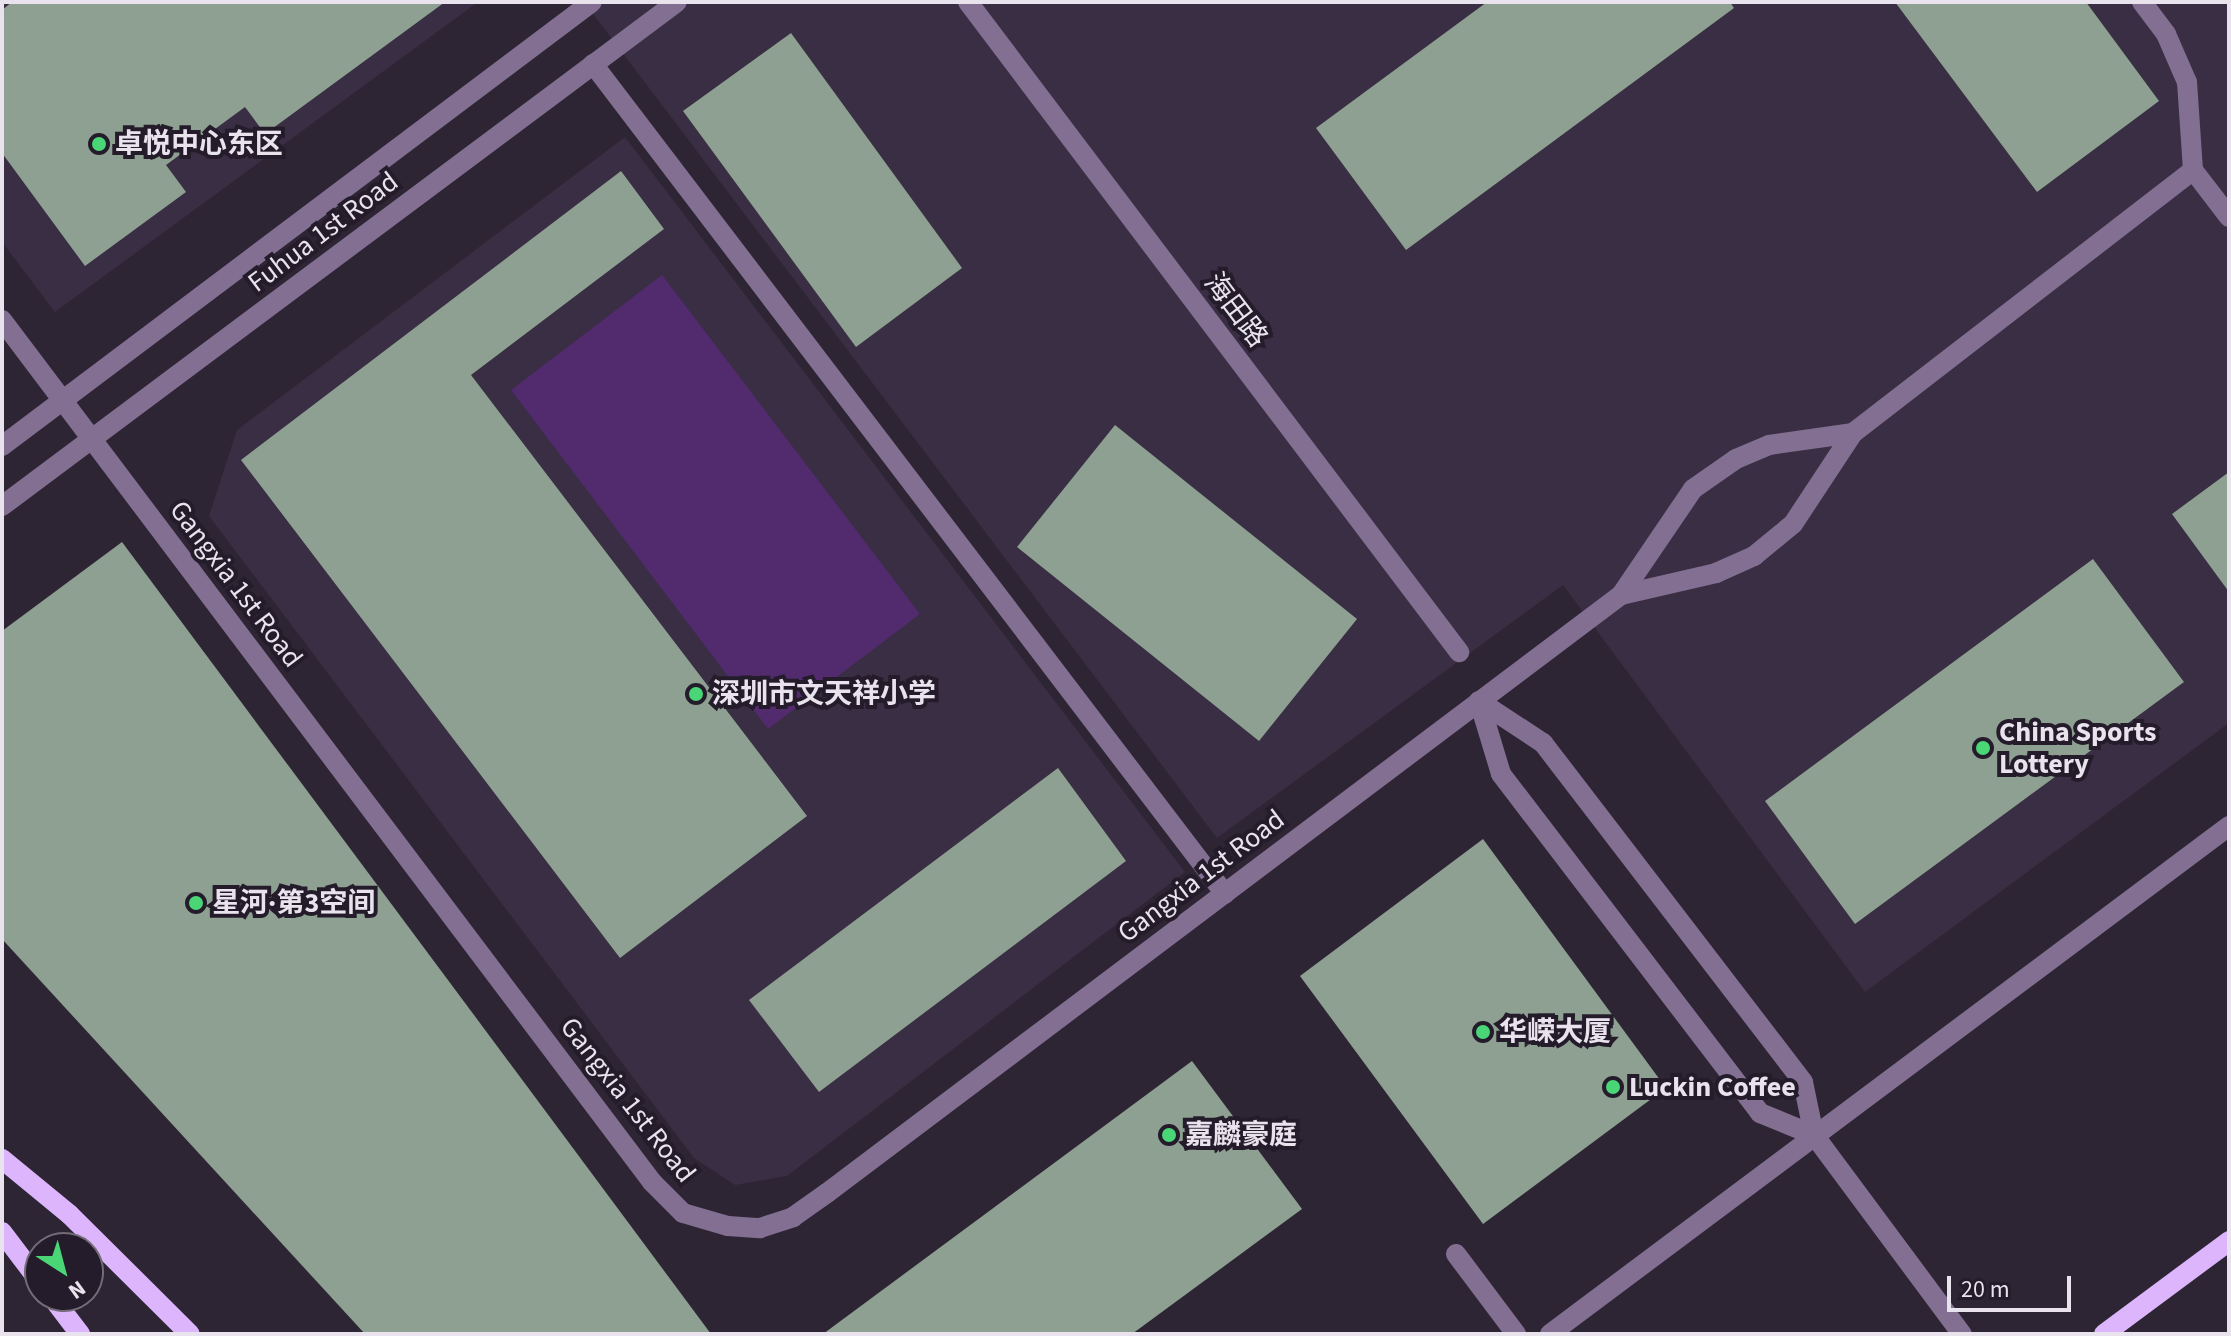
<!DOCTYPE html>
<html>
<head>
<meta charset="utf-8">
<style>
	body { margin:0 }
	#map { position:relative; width:2231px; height:1336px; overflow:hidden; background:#2d2534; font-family:"Source Sans 3","Noto Sans SC",sans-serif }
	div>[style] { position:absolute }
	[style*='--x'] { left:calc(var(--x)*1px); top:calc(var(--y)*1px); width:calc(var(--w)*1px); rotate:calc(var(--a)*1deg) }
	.built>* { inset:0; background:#392e43 }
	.green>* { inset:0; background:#522a6e }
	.building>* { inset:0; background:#8ea091 }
	.minor>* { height:20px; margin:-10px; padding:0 10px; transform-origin:10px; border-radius:10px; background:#826f92 }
	.major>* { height:20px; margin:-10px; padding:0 10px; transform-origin:10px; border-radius:10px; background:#dcb5fc }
	.dots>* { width:22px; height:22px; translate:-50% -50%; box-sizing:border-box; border:4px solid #241c2a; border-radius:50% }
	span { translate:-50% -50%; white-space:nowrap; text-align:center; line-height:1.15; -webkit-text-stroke:8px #241c2a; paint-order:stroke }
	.poi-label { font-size:28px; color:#e9e3ee; font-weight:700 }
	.left { translate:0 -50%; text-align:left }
	.street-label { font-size:28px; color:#e9e3ee }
	.frame { position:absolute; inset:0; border:4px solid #e9e3ee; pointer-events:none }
	.north { position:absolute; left:24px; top:1232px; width:80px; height:80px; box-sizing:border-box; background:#241c2a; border:2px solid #736c78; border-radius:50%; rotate:144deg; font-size:22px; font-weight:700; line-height:32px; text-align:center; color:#e9e3ee }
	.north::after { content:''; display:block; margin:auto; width:28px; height:36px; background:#4ad677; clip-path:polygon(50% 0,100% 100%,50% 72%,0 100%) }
	.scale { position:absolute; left:1947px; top:1276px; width:124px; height:36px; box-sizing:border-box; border:4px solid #e9e3ee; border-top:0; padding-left:10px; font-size:24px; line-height:28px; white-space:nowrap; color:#e9e3ee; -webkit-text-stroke:6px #241c2a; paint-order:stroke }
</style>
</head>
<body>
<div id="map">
	<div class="built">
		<div style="clip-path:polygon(2px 2px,478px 2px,55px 312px,2px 242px)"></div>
		<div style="clip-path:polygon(584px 2px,2229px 2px,2229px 723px,1865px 992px,1563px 585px,1217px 838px)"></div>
		<div style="clip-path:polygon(625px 137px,1185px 872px,787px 1176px,735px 1185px,694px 1158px,209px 516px,237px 430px)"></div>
	</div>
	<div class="green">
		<div style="clip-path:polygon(662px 275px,920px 614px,768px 729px,511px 390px)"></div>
	</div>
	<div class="building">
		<div style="clip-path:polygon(12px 2px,445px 2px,265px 134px,245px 107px,166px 165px,186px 192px,85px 266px,2px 153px,2px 10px)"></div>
		<div style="clip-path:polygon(1487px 2px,1730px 2px,1734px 8px,1406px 250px,1316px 128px)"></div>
		<div style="clip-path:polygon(1895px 2px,2086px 2px,2159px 101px,2037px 192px)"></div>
		<div style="clip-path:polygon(791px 33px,962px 268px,856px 347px,683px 111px)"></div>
		<div style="clip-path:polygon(621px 171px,664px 229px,471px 375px,807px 816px,620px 958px,241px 460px)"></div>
		<div style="clip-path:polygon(1115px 425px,1357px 619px,1259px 741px,1017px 547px)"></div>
		<div style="clip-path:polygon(2229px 472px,2229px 592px,2172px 514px)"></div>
		<div style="clip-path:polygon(122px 542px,535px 1097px,711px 1334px,365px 1334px,2px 939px,2px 631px)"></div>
		<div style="clip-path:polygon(2093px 559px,2184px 682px,1855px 924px,1765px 801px)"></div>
		<div style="clip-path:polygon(1058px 768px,1126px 861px,819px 1092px,749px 1000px)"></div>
		<div style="clip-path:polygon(1483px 839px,1666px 1088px,1483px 1224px,1300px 976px)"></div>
		<div style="clip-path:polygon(1192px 1061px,1302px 1209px,1132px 1334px,823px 1334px)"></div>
	</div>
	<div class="minor">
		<div style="--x:968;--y:2;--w:815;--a:52.93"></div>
		<div style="--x:2142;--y:2;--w:40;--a:53"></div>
		<div style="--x:2166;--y:34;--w:52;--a:66.4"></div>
		<div style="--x:2187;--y:82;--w:88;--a:86.1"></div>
		<div style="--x:2193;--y:170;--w:59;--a:52.5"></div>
		<div style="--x:593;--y:64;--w:1043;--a:52.71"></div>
		<div style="--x:2;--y:320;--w:1080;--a:52.98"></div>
		<div style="--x:652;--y:1182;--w:44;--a:45"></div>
		<div style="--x:683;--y:1213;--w:47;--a:16.1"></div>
		<div style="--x:728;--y:1226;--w:32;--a:4"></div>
		<div style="--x:760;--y:1228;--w:35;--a:-18"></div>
		<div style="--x:793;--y:1217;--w:42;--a:-35.2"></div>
		<div style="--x:827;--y:1193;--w:994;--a:-36.99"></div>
		<div style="--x:1621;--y:595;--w:128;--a:-55.8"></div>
		<div style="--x:1693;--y:489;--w:52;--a:-34.9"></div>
		<div style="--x:1736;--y:459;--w:36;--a:-23"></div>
		<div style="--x:1769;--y:445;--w:85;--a:-8.1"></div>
		<div style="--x:2;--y:446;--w:738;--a:-36.96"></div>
		<div style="--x:2;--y:506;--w:842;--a:-36.75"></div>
		<div style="--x:1621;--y:595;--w:98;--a:-13"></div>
		<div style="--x:1716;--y:573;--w:42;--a:-24.1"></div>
		<div style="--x:1754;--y:556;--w:50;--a:-39.4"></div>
		<div style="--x:1793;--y:524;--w:109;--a:-56.6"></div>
		<div style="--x:1853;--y:433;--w:430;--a:-37.7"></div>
		<div style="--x:1479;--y:701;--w:77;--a:33.3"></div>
		<div style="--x:1543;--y:743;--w:427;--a:52.5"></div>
		<div style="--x:1803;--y:1082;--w:54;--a:78.3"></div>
		<div style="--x:1814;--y:1135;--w:248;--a:53.4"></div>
		<div style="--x:1479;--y:701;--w:76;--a:73.2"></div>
		<div style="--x:1501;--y:774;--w:427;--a:52.6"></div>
		<div style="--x:1760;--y:1113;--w:58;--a:22.2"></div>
		<div style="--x:1456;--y:1254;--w:100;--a:53.1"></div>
		<div style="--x:1550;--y:1334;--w:848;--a:-36.8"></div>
	</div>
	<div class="major">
		<div style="--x:2;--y:1159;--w:87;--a:39.4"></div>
		<div style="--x:69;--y:1214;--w:170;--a:44.8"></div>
		<div style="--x:2;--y:1232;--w:63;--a:52.8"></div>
		<div style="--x:51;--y:1296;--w:48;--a:52.7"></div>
		<div style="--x:2104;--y:1334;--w:156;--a:-36.6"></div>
	</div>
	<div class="dots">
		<div style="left:99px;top:144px;background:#4ad677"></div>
		<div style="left:696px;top:694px;background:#4ad677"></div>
		<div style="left:1983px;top:748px;background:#4ad677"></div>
		<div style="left:196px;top:903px;background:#4ad677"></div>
		<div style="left:1483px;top:1032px;background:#4ad677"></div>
		<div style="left:1613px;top:1087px;background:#4ad677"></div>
		<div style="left:1169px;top:1135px;background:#4ad677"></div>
	</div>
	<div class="poi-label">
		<span class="left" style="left:115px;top:144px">卓悦中心东区</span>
		<span class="left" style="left:712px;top:694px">深圳市文天祥小学</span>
		<span class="left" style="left:1999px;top:748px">China Sports<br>Lottery</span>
		<span class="left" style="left:212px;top:903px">星河·第3空间</span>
		<span class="left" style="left:1499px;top:1032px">华嵘大厦</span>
		<span class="left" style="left:1629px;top:1087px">Luckin Coffee</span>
		<span class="left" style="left:1185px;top:1135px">嘉麟豪庭</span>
	</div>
	<div class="street-label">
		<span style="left:323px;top:232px;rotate:-37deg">Fuhua 1st Road</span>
		<span style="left:1236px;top:310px;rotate:53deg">海田路</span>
		<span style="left:236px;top:584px;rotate:53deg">Gangxia 1st Road</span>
		<span style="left:1201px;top:876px;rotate:-37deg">Gangxia 1st Road</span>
		<span style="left:628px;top:1100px;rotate:52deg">Gangxia 1st Road</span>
	</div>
	<div class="frame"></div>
	<div class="north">N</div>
	<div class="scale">20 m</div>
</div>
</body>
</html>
